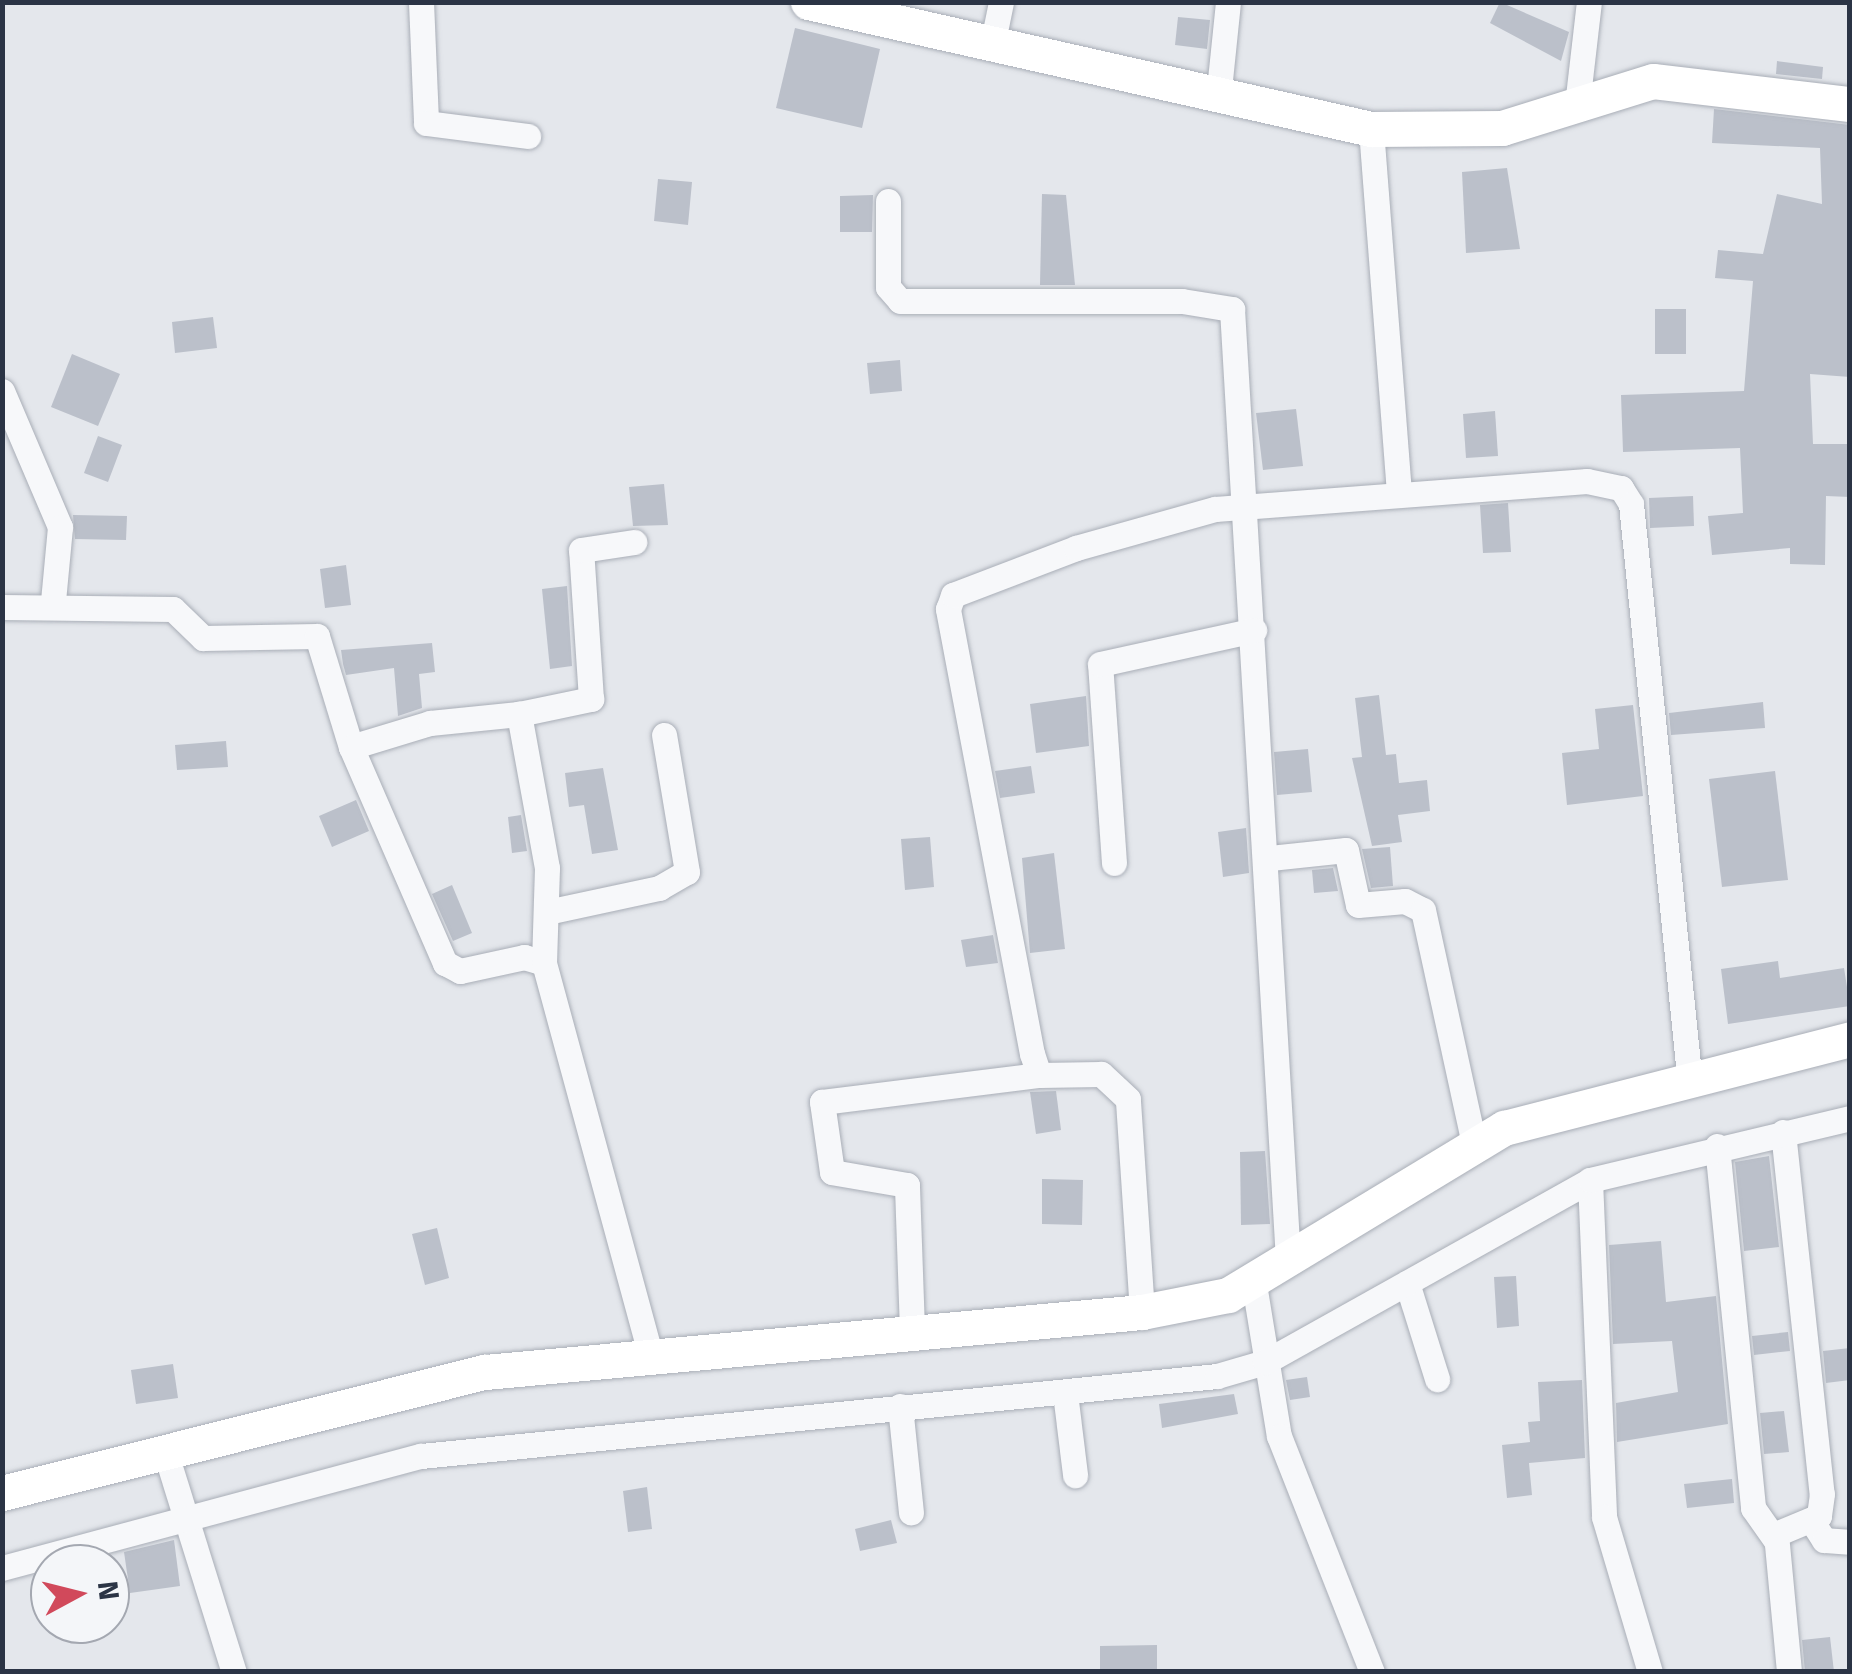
<!DOCTYPE html>
<html>
<head>
<meta charset="utf-8">
<style>
	body { margin:0 }
	#map { position:relative; width:1852px; height:1674px; overflow:hidden; background:#e4e7ec; font-family:"Fira Sans",sans-serif }
	div>[style] { position:absolute }
	[style*='--x'] { left:calc(var(--x)*1px); top:calc(var(--y)*1px); width:calc(var(--w)*1px); rotate:calc(var(--a)*1deg) }
	.building>* { inset:0; background:#bbc0ca }
	.roads { filter:drop-shadow(0 0 2px #a9aeb7) drop-shadow(0 0 2px #a9aeb7) }
	.street>* { height:25px; margin:-12.5px; padding:0 12.5px; transform-origin:12.5px; border-radius:12.5px; background:#f7f8fa }
	.secondary>* { height:35px; margin:-17.5px; padding:0 17.5px; transform-origin:17.5px; border-radius:17.5px; background:#fff }
	span { translate:-50% -50%; white-space:nowrap; text-align:center; line-height:1.15; -webkit-text-stroke:8px #f4f6f9; paint-order:stroke }
	.frame { position:absolute; inset:0; border:5px solid #2b3445; pointer-events:none }
	.north { position:absolute; left:30px; top:1544px; width:100px; height:100px; box-sizing:border-box; background:#f4f6f9; border:2px solid #a4a8b1; border-radius:50%; rotate:83deg; font-size:28px; font-weight:700; line-height:40px; text-align:center; color:#2b3445 }
	.north::after { content:''; display:block; margin:auto; width:35px; height:45px; background:#d1495b; clip-path:polygon(50% 0,100% 100%,50% 72%,0 100%) }
</style>
</head>
<body>
<div id="map">
	<div class="building">
		<div style="clip-path:polygon(1500px 2px,1569px 32px,1561px 61px,1490px 23px)"></div>
		<div style="clip-path:polygon(1178px 17px,1210px 20px,1207px 49px,1175px 45px)"></div>
		<div style="clip-path:polygon(795px 28px,880px 49px,862px 128px,776px 108px)"></div>
		<div style="clip-path:polygon(1777px 61px,1823px 67px,1822px 79px,1776px 74px)"></div>
		<div style="clip-path:polygon(1714px 109px,1850px 125px,1850px 377px,1810px 374px,1813px 444px,1850px 444px,1850px 497px,1826px 496px,1825px 565px,1790px 564px,1790px 548px,1712px 555px,1708px 516px,1743px 513px,1740px 448px,1623px 452px,1621px 395px,1744px 391px,1753px 281px,1715px 278px,1718px 250px,1763px 254px,1777px 194px,1822px 204px,1820px 148px,1712px 143px)"></div>
		<div style="clip-path:polygon(1507px 168px,1520px 249px,1466px 253px,1462px 172px)"></div>
		<div style="clip-path:polygon(658px 179px,692px 182px,688px 225px,654px 221px)"></div>
		<div style="clip-path:polygon(1042px 194px,1066px 195px,1075px 285px,1040px 285px)"></div>
		<div style="clip-path:polygon(873px 195px,872px 232px,840px 232px,840px 196px)"></div>
		<div style="clip-path:polygon(1655px 309px,1686px 309px,1686px 354px,1655px 354px)"></div>
		<div style="clip-path:polygon(213px 317px,217px 348px,175px 353px,172px 322px)"></div>
		<div style="clip-path:polygon(72px 354px,120px 374px,98px 426px,51px 407px)"></div>
		<div style="clip-path:polygon(900px 360px,902px 391px,870px 394px,867px 363px)"></div>
		<div style="clip-path:polygon(1296px 409px,1303px 466px,1263px 470px,1256px 413px)"></div>
		<div style="clip-path:polygon(1495px 411px,1498px 456px,1466px 458px,1463px 414px)"></div>
		<div style="clip-path:polygon(98px 436px,122px 445px,108px 482px,84px 473px)"></div>
		<div style="clip-path:polygon(664px 484px,668px 525px,633px 526px,629px 487px)"></div>
		<div style="clip-path:polygon(1693px 496px,1694px 526px,1650px 528px,1649px 498px)"></div>
		<div style="clip-path:polygon(1508px 503px,1511px 552px,1483px 553px,1480px 505px)"></div>
		<div style="clip-path:polygon(73px 515px,127px 516px,126px 540px,75px 539px)"></div>
		<div style="clip-path:polygon(346px 565px,351px 605px,325px 608px,320px 569px)"></div>
		<div style="clip-path:polygon(567px 586px,572px 666px,550px 669px,542px 589px)"></div>
		<div style="clip-path:polygon(432px 643px,435px 672px,419px 674px,422px 708px,398px 716px,394px 668px,346px 675px,343px 664px,341px 650px)"></div>
		<div style="clip-path:polygon(1379px 695px,1386px 755px,1396px 754px,1399px 783px,1427px 780px,1430px 811px,1398px 815px,1402px 842px,1372px 846px,1352px 758px,1362px 757px,1355px 698px)"></div>
		<div style="clip-path:polygon(1086px 696px,1089px 746px,1036px 753px,1030px 704px)"></div>
		<div style="clip-path:polygon(1763px 702px,1765px 728px,1671px 735px,1669px 713px)"></div>
		<div style="clip-path:polygon(1633px 705px,1643px 796px,1567px 805px,1562px 753px,1599px 749px,1595px 709px)"></div>
		<div style="clip-path:polygon(226px 741px,228px 767px,177px 770px,175px 745px)"></div>
		<div style="clip-path:polygon(1308px 749px,1312px 792px,1277px 795px,1274px 752px)"></div>
		<div style="clip-path:polygon(1031px 766px,1035px 793px,1000px 798px,995px 771px)"></div>
		<div style="clip-path:polygon(603px 768px,618px 850px,592px 854px,584px 805px,569px 807px,565px 773px)"></div>
		<div style="clip-path:polygon(1775px 771px,1788px 880px,1722px 887px,1709px 779px)"></div>
		<div style="clip-path:polygon(356px 800px,369px 831px,332px 847px,319px 816px)"></div>
		<div style="clip-path:polygon(521px 815px,527px 851px,512px 853px,508px 817px)"></div>
		<div style="clip-path:polygon(1246px 828px,1249px 873px,1223px 877px,1218px 832px)"></div>
		<div style="clip-path:polygon(930px 837px,934px 887px,905px 890px,901px 839px)"></div>
		<div style="clip-path:polygon(1390px 847px,1393px 886px,1371px 888px,1362px 849px)"></div>
		<div style="clip-path:polygon(1054px 853px,1065px 949px,1030px 953px,1022px 858px)"></div>
		<div style="clip-path:polygon(1333px 868px,1338px 891px,1314px 893px,1312px 870px)"></div>
		<div style="clip-path:polygon(452px 885px,472px 933px,453px 941px,432px 894px)"></div>
		<div style="clip-path:polygon(993px 935px,998px 963px,966px 967px,961px 940px)"></div>
		<div style="clip-path:polygon(1778px 961px,1780px 978px,1844px 968px,1850px 1006px,1728px 1024px,1721px 969px)"></div>
		<div style="clip-path:polygon(1056px 1091px,1061px 1130px,1036px 1134px,1030px 1092px)"></div>
		<div style="clip-path:polygon(1265px 1151px,1270px 1224px,1241px 1225px,1240px 1152px)"></div>
		<div style="clip-path:polygon(1769px 1156px,1779px 1247px,1744px 1251px,1735px 1162px)"></div>
		<div style="clip-path:polygon(1042px 1179px,1083px 1180px,1082px 1225px,1042px 1224px)"></div>
		<div style="clip-path:polygon(437px 1228px,449px 1278px,425px 1285px,412px 1234px)"></div>
		<div style="clip-path:polygon(1661px 1241px,1666px 1302px,1716px 1296px,1728px 1424px,1617px 1442px,1616px 1403px,1678px 1392px,1672px 1341px,1613px 1344px,1609px 1245px)"></div>
		<div style="clip-path:polygon(1516px 1276px,1519px 1326px,1497px 1328px,1494px 1277px)"></div>
		<div style="clip-path:polygon(1788px 1332px,1790px 1351px,1754px 1355px,1752px 1336px)"></div>
		<div style="clip-path:polygon(1850px 1348px,1850px 1380px,1826px 1383px,1823px 1351px)"></div>
		<div style="clip-path:polygon(173px 1364px,178px 1398px,136px 1404px,131px 1370px)"></div>
		<div style="clip-path:polygon(1307px 1377px,1310px 1397px,1290px 1400px,1286px 1380px)"></div>
		<div style="clip-path:polygon(1582px 1380px,1585px 1458px,1529px 1463px,1532px 1495px,1507px 1498px,1502px 1445px,1530px 1442px,1528px 1422px,1540px 1421px,1538px 1382px)"></div>
		<div style="clip-path:polygon(1234px 1394px,1238px 1414px,1162px 1428px,1159px 1404px)"></div>
		<div style="clip-path:polygon(1784px 1411px,1789px 1452px,1764px 1454px,1760px 1413px)"></div>
		<div style="clip-path:polygon(1732px 1479px,1734px 1503px,1687px 1508px,1684px 1484px)"></div>
		<div style="clip-path:polygon(647px 1487px,652px 1529px,628px 1532px,623px 1491px)"></div>
		<div style="clip-path:polygon(891px 1520px,897px 1543px,860px 1551px,855px 1529px)"></div>
		<div style="clip-path:polygon(174px 1540px,180px 1586px,130px 1593px,124px 1552px)"></div>
		<div style="clip-path:polygon(1830px 1637px,1834px 1672px,1805px 1672px,1802px 1640px)"></div>
		<div style="clip-path:polygon(1157px 1645px,1157px 1672px,1100px 1672px,1100px 1646px)"></div>
	</div>
	<div class="roads">
		<div class="street">
			<div style="--x:421;--y:2;--w:121;--a:87.6"></div>
			<div style="--x:426;--y:123;--w:103;--a:7.3"></div>
			<div style="--x:992;--y:46;--w:45;--a:-78.4"></div>
			<div style="--x:1218;--y:99;--w:98;--a:-84.1"></div>
			<div style="--x:1577;--y:105;--w:104;--a:-83.4"></div>
			<div style="--x:1371;--y:129;--w:365;--a:85.6"></div>
			<div style="--x:888;--y:201;--w:86;--a:90"></div>
			<div style="--x:888;--y:287;--w:18;--a:49"></div>
			<div style="--x:900;--y:301;--w:282;--a:0"></div>
			<div style="--x:1182;--y:301;--w:51;--a:9.1"></div>
			<div style="--x:1232;--y:309;--w:952;--a:86.63"></div>
			<div style="--x:2;--y:391;--w:148;--a:66.9"></div>
			<div style="--x:60;--y:527;--w:74;--a:95.4"></div>
			<div style="--x:2;--y:607;--w:171;--a:0.7"></div>
			<div style="--x:173;--y:609;--w:42;--a:44"></div>
			<div style="--x:203;--y:638;--w:114;--a:-1"></div>
			<div style="--x:317;--y:636;--w:116;--a:73"></div>
			<div style="--x:351;--y:747;--w:236;--a:66.5"></div>
			<div style="--x:445;--y:963;--w:17;--a:28"></div>
			<div style="--x:460;--y:971;--w:66;--a:-12.3"></div>
			<div style="--x:524;--y:957;--w:21;--a:17"></div>
			<div style="--x:544;--y:963;--w:401;--a:74.8"></div>
			<div style="--x:351;--y:747;--w:83;--a:-16.9"></div>
			<div style="--x:430;--y:723;--w:89;--a:-5.8"></div>
			<div style="--x:1270;--y:858;--w:76;--a:-6"></div>
			<div style="--x:1346;--y:850;--w:56;--a:77.7"></div>
			<div style="--x:1358;--y:905;--w:47;--a:-4.9"></div>
			<div style="--x:1405;--y:901;--w:20;--a:27"></div>
			<div style="--x:1423;--y:910;--w:239;--a:77.7"></div>
			<div style="--x:1114;--y:863;--w:199;--a:-94"></div>
			<div style="--x:1100;--y:664;--w:158;--a:-12.4"></div>
			<div style="--x:547;--y:912;--w:115;--a:-12.1"></div>
			<div style="--x:659;--y:888;--w:32;--a:-30"></div>
			<div style="--x:687;--y:872;--w:139;--a:-99.5"></div>
			<div style="--x:544;--y:963;--w:95;--a:-88.2"></div>
			<div style="--x:547;--y:868;--w:157;--a:-100.3"></div>
			<div style="--x:519;--y:714;--w:74;--a:-11.8"></div>
			<div style="--x:591;--y:699;--w:149;--a:-93.8"></div>
			<div style="--x:581;--y:550;--w:54;--a:-8.6"></div>
			<div style="--x:1783;--y:1132;--w:364;--a:83.9"></div>
			<div style="--x:1822;--y:1494;--w:22;--a:98"></div>
			<div style="--x:1819;--y:1516;--w:47;--a:157.3"></div>
			<div style="--x:1776;--y:1534;--w:139;--a:84.6"></div>
			<div style="--x:1717;--y:1146;--w:364;--a:84.3"></div>
			<div style="--x:1753;--y:1508;--w:39;--a:55"></div>
			<div style="--x:1590;--y:1180;--w:337;--a:87.6"></div>
			<div style="--x:1604;--y:1517;--w:162;--a:73.5"></div>
			<div style="--x:1407;--y:1283;--w:101;--a:72.6"></div>
			<div style="--x:1254;--y:1284;--w:154;--a:80.7"></div>
			<div style="--x:1279;--y:1436;--w:254;--a:68.5"></div>
			<div style="--x:1142;--y:1312;--w:213;--a:-93.8"></div>
			<div style="--x:1128;--y:1099;--w:37;--a:-137"></div>
			<div style="--x:1101;--y:1074;--w:62;--a:179.1"></div>
			<div style="--x:1039;--y:1075;--w:22;--a:-108"></div>
			<div style="--x:1032;--y:1054;--w:453;--a:-100.7"></div>
			<div style="--x:948;--y:609;--w:15;--a:-70"></div>
			<div style="--x:953;--y:595;--w:132;--a:-20.9"></div>
			<div style="--x:1076;--y:548;--w:144;--a:-15.7"></div>
			<div style="--x:1215;--y:509;--w:373;--a:-4.3"></div>
			<div style="--x:1587;--y:481;--w:35;--a:12"></div>
			<div style="--x:1621;--y:488;--w:19;--a:58"></div>
			<div style="--x:1631;--y:504;--w:573;--a:84.19"></div>
			<div style="--x:912;--y:1330;--w:145;--a:-92"></div>
			<div style="--x:907;--y:1185;--w:76;--a:-170.2"></div>
			<div style="--x:832;--y:1172;--w:71;--a:-98.1"></div>
			<div style="--x:822;--y:1102;--w:219;--a:-7.1"></div>
			<div style="--x:1065;--y:1393;--w:83;--a:83"></div>
			<div style="--x:900;--y:1406;--w:107;--a:84.1"></div>
			<div style="--x:165;--y:1451;--w:232;--a:72.7"></div>
			<div style="--x:1811;--y:1520;--w:24;--a:57"></div>
			<div style="--x:1824;--y:1540;--w:26;--a:4"></div>
			<div style="--x:2;--y:1568;--w:434;--a:-15"></div>
			<div style="--x:421;--y:1456;--w:800;--a:-5.74"></div>
			<div style="--x:1217;--y:1376;--w:50;--a:-16.3"></div>
			<div style="--x:1265;--y:1362;--w:372;--a:-29.2"></div>
			<div style="--x:1590;--y:1180;--w:267;--a:-13.4"></div>
		</div>
		<div class="secondary">
			<div style="--x:808;--y:2;--w:577;--a:12.71"></div>
			<div style="--x:1371;--y:129;--w:131;--a:-0.4"></div>
			<div style="--x:1502;--y:128;--w:158;--a:-17.3"></div>
			<div style="--x:1653;--y:81;--w:198;--a:6.7"></div>
			<div style="--x:2;--y:1493;--w:498;--a:-14.1"></div>
			<div style="--x:485;--y:1372;--w:660;--a:-5.22"></div>
			<div style="--x:1142;--y:1312;--w:88;--a:-11.2"></div>
			<div style="--x:1228;--y:1295;--w:323;--a:-31.2"></div>
			<div style="--x:1504;--y:1128;--w:357;--a:-14.4"></div>
		</div>
	</div>
	<div class="frame"></div>
	<div class="north">N</div>
</div>
</body>
</html>
